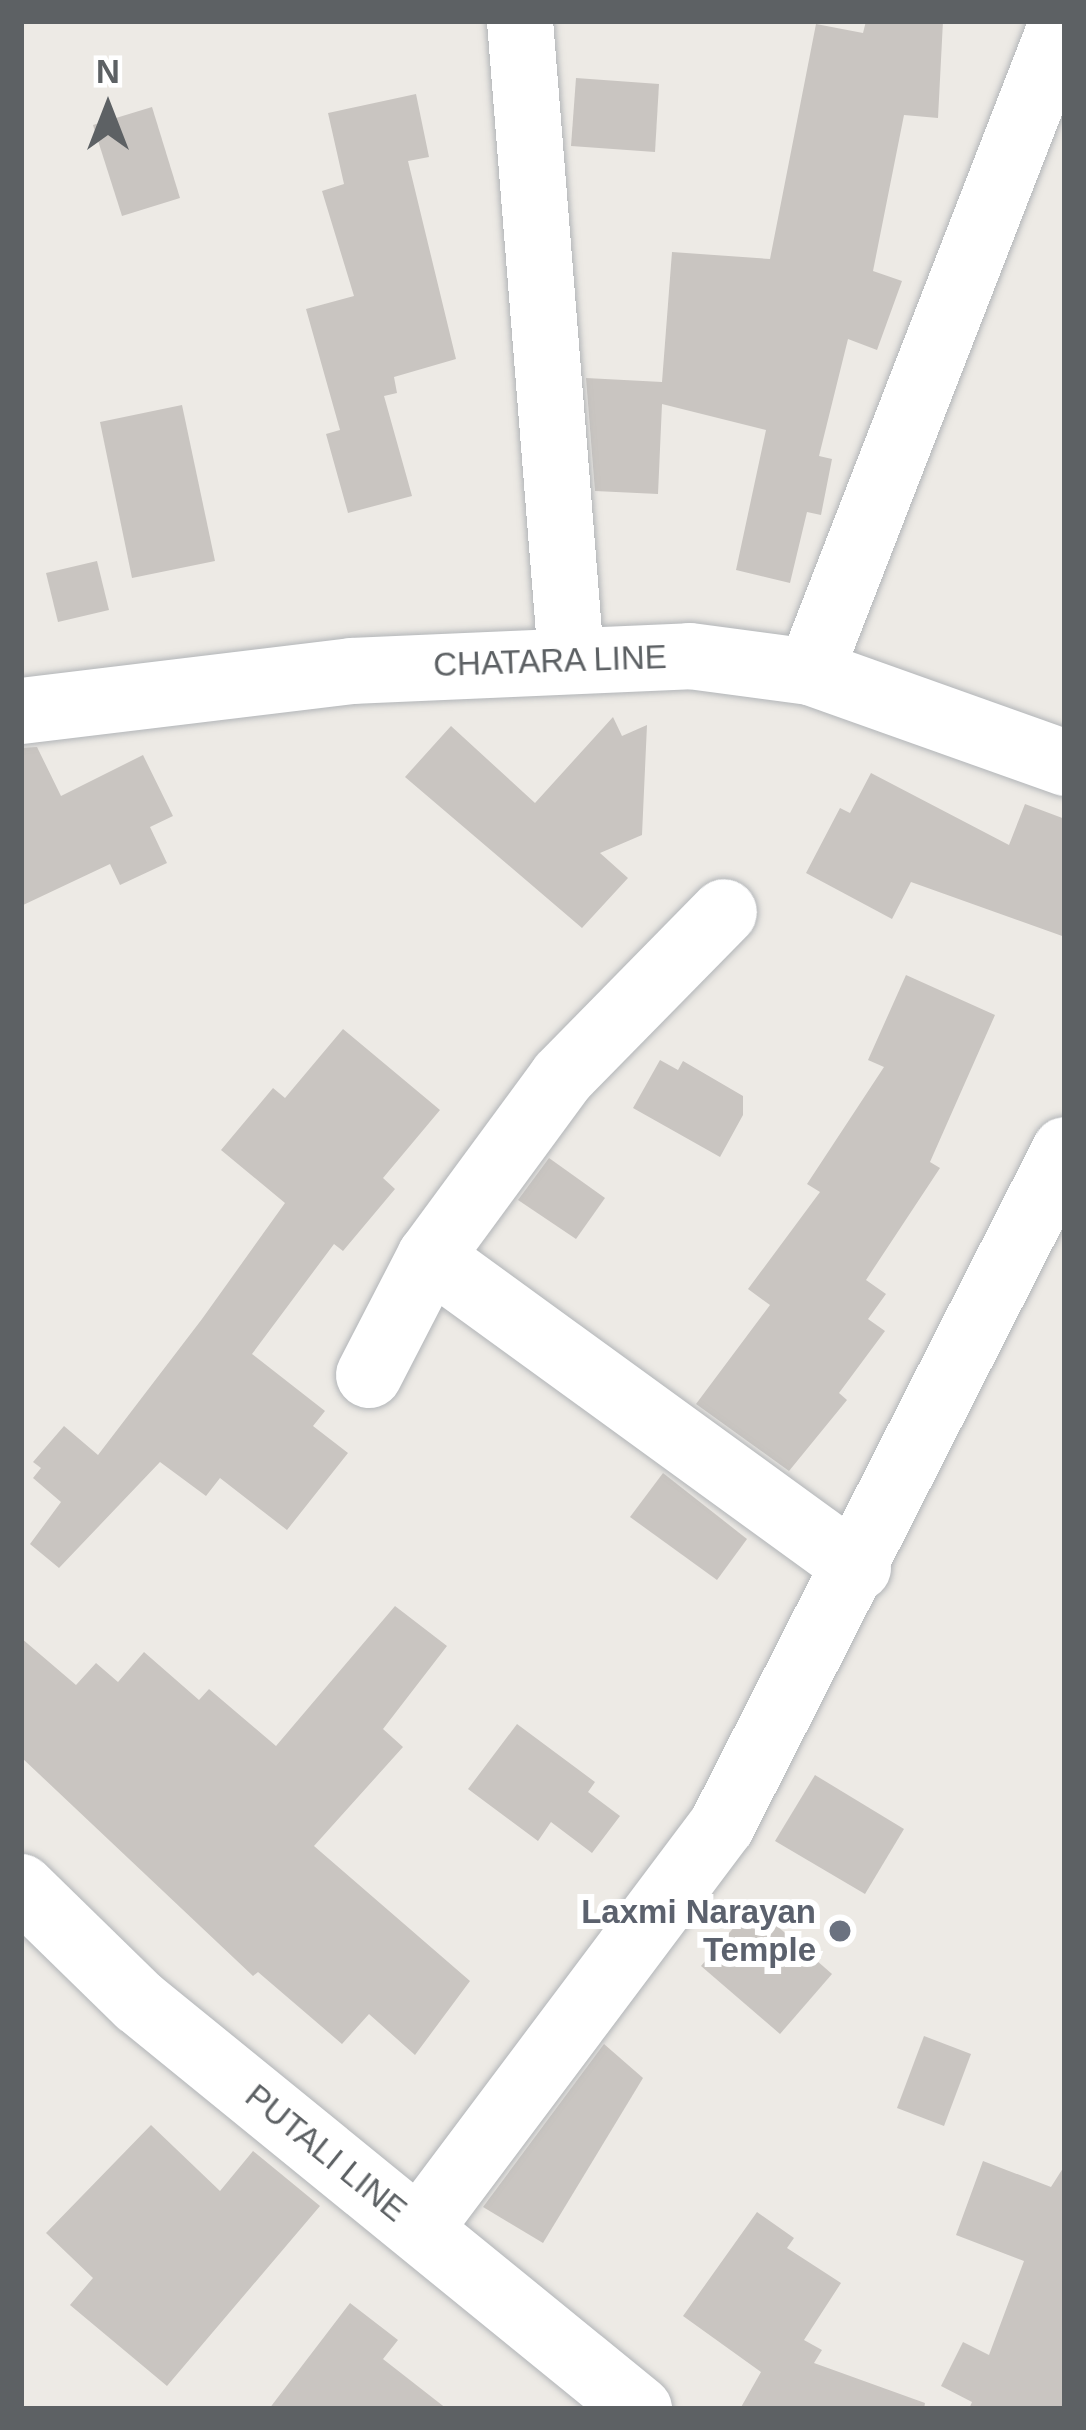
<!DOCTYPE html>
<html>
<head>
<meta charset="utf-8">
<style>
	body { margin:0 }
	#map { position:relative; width:1086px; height:2430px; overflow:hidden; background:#edeae5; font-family:Helvetica,sans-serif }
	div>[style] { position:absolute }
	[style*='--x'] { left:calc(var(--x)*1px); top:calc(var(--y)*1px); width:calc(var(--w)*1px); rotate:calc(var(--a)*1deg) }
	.building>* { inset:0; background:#c9c5c1 }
	.roads { filter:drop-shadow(0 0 3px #b2b5b8) drop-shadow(0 0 3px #b2b5b8) }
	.street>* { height:66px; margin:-33px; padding:0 33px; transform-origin:33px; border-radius:33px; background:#fff }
	.dots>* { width:33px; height:33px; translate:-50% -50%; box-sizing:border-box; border:6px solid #fff; border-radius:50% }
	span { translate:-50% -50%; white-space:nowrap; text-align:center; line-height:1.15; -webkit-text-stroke:12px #fff; paint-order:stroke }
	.street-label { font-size:33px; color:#5d6164 }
	.worship-label { font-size:33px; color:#5b616d; font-weight:700 }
	.right { translate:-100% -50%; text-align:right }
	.frame { position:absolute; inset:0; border:24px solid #5d6164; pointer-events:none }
	.north { position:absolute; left:48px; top:48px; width:120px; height:120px; -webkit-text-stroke:9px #fff; paint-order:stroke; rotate:0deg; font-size:33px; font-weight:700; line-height:48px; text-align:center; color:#5d6164 }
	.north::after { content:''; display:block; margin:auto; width:42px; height:54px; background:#5d6164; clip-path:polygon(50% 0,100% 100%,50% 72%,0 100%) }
</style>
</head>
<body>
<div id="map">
	<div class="building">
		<div style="clip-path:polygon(866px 21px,943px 21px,938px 118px,904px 115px,873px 271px,902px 281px,877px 350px,848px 339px,819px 456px,832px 459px,821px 515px,807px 512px,790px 583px,736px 570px,766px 430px,662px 404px,658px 494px,595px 491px,586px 378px,662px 382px,672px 252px,770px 259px,816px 24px,863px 33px)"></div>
		<div style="clip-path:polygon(576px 78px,659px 84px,655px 152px,571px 146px)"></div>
		<div style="clip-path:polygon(416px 94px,429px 157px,408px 161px,456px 359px,394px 377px,397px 393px,384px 396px,412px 496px,348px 513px,326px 434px,340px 430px,306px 309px,354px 296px,322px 191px,344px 184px,328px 113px)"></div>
		<div style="clip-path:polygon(152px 107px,180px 198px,122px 216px,93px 125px)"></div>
		<div style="clip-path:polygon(182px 405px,215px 561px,132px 578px,100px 422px)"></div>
		<div style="clip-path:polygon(97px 561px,109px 610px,58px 622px,46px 573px)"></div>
		<div style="clip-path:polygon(613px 717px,622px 736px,647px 725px,642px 835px,600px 853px,628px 878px,582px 928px,405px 777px,451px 726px,535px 803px)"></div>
		<div style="clip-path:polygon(37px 747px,61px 796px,143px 755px,173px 816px,150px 827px,167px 863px,120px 885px,110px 864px,21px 906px,21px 748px)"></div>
		<div style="clip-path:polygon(871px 773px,1009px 845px,1025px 804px,1065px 819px,1065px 937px,911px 882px,892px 919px,806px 873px,840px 808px,850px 813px)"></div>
		<div style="clip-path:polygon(906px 975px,995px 1015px,930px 1162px,940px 1168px,866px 1280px,886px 1294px,868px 1319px,885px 1331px,839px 1393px,847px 1400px,789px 1471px,696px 1404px,770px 1305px,748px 1289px,820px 1192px,807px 1184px,884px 1067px,868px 1060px)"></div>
		<div style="clip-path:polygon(343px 1029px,440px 1110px,383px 1178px,395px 1189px,343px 1251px,334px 1244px,252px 1354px,325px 1411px,313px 1426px,348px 1453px,287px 1530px,220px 1478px,206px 1496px,160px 1462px,59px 1568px,30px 1544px,61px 1502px,33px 1478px,41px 1468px,33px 1462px,64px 1426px,98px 1455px,202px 1319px,285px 1203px,221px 1150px,273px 1088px,285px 1098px)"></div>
		<div style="clip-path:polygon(660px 1060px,678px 1070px,683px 1061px,743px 1096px,743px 1115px,720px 1157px,633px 1108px)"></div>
		<div style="clip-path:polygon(549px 1158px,605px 1198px,576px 1239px,518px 1200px)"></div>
		<div style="clip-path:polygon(663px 1473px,747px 1539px,717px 1580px,630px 1517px)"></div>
		<div style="clip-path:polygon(395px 1606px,447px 1646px,383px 1729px,403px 1747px,314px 1846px,470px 1981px,415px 2055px,369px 2014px,342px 2044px,258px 1972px,253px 1976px,21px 1757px,21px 1638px,76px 1685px,96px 1663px,118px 1682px,144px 1652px,199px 1700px,209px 1689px,276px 1746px)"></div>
		<div style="clip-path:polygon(517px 1724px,595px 1782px,588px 1792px,620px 1816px,592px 1853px,551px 1822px,538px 1841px,468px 1789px)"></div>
		<div style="clip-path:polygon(815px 1775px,904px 1829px,865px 1894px,775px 1841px)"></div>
		<div style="clip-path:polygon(753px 1905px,832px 1974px,780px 2034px,701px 1966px)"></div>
		<div style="clip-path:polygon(924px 2036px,971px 2054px,944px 2126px,897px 2108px)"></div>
		<div style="clip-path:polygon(604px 2044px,643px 2078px,543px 2243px,483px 2207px)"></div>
		<div style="clip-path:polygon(151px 2125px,220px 2191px,253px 2151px,320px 2206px,167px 2386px,70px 2305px,93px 2278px,46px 2233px)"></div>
		<div style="clip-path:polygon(983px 2161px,1051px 2187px,1065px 2165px,1065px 2409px,969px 2409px,972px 2402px,941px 2386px,963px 2342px,989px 2355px,1024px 2261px,956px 2235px)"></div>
		<div style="clip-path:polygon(757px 2212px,794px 2238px,787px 2248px,841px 2283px,804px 2340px,822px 2350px,814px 2363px,925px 2403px,924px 2409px,740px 2409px,761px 2372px,683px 2316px)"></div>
		<div style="clip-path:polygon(350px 2303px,398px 2340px,383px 2359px,447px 2409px,269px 2409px)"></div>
	</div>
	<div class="roads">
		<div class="street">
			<div style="--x:520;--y:21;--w:639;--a:85.42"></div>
			<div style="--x:810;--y:672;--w:698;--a:-68.76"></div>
			<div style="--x:21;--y:711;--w:332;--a:-6.9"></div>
			<div style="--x:351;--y:671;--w:339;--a:-2.5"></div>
			<div style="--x:690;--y:656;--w:121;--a:7.6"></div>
			<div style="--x:810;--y:672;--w:271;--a:19.6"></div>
			<div style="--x:430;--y:1257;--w:529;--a:36"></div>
			<div style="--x:369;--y:1375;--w:133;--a:-62.7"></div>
			<div style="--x:430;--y:1257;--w:223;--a:-53.7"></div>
			<div style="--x:562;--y:1077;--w:231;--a:-45.5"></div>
			<div style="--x:21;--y:1887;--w:165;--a:44.3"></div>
			<div style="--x:139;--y:2002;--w:645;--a:39.15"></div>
			<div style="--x:420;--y:2228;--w:504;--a:-53.15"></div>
			<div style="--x:722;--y:1825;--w:757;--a:-63.06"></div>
		</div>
	</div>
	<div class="dots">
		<div style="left:840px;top:1931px;background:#6b7280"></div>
	</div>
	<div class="street-label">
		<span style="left:550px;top:661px;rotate:-2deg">CHATARA LINE</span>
		<span style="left:326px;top:2153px;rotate:39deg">PUTALI LINE</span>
	</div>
	<div class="worship-label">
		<span class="right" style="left:816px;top:1931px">Laxmi Narayan<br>Temple</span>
	</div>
	<div class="frame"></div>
	<div class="north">N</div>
</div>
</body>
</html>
